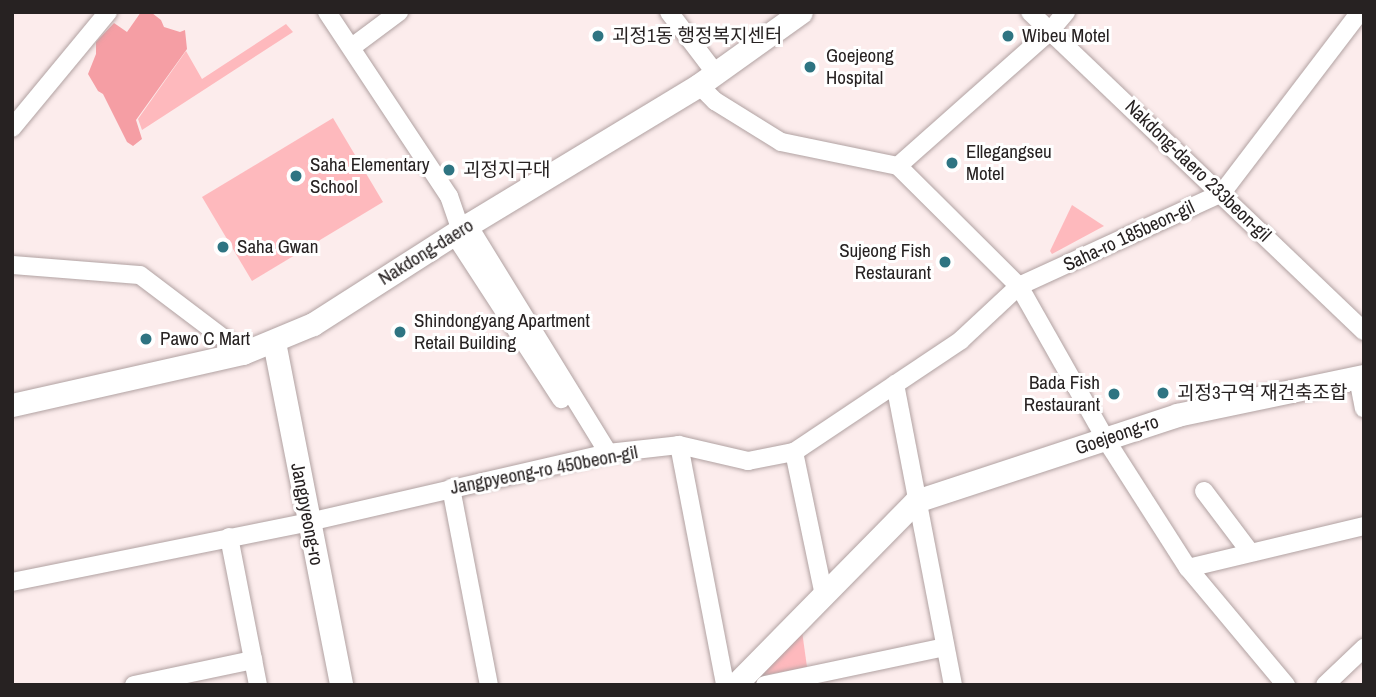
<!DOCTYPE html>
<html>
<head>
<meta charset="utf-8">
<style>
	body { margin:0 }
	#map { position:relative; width:1376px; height:697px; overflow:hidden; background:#fcecec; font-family:"Archivo Narrow","Noto Sans KR",sans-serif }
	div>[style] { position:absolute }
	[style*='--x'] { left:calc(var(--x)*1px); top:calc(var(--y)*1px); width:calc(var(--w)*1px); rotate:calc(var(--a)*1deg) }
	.green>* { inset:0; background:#feb9bd }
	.forest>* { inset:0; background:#f59ea4 }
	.roads { filter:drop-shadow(0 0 2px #b1a2a2) drop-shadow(0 0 2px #b1a2a2) }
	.minor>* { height:18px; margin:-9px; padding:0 9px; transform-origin:9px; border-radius:9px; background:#fff }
	.major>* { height:23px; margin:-11.5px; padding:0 11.5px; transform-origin:11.5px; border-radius:11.5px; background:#fff }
	.dots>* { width:19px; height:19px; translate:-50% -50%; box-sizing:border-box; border:4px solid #fff; border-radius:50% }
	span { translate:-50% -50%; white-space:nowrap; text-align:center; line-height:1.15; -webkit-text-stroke:6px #fff; paint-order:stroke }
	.poi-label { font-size:19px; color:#272222 }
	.left { translate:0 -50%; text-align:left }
	.right { translate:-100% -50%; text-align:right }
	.street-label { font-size:19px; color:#272222 }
	.frame { position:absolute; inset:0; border:14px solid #272222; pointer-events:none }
</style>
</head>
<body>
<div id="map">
	<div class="green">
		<div style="clip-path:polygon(286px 24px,293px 32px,142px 130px,138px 119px,186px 51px,202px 79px)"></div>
		<div style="clip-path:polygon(333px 118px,383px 202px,252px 281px,202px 197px)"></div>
		<div style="clip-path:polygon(1072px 205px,1104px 226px,1052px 254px,1050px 251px)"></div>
		<div style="clip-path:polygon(800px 617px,807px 667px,733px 681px)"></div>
	</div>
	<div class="forest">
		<div style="clip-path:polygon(141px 12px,152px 13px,161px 20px,164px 27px,180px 32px,185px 30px,187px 49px,136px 120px,142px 139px,133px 146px,127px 142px,103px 94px,98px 91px,88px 74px,96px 54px,96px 42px,114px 23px,127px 32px)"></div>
	</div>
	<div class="roads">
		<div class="minor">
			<div style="--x:327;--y:12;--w:221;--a:56.5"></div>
			<div style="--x:449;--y:196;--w:36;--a:71"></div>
			<div style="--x:669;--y:12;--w:78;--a:52.8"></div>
			<div style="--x:1030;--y:12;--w:462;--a:43.7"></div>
			<div style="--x:352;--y:47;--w:59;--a:-36.7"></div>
			<div style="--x:699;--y:85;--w:23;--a:45"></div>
			<div style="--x:715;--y:101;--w:78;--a:31.8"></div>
			<div style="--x:781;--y:142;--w:119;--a:11.6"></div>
			<div style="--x:898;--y:166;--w:170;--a:44.8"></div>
			<div style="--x:1019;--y:286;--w:177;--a:60.5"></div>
			<div style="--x:1106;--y:440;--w:152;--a:57.4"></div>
			<div style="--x:1188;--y:568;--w:153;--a:50.1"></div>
			<div style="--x:12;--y:128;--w:151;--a:-50.4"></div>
			<div style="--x:898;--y:166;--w:203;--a:-41.6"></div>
			<div style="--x:1050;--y:31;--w:25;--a:-50"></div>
			<div style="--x:468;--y:225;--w:268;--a:58.4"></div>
			<div style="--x:454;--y:234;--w:197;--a:57"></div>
			<div style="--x:12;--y:265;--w:128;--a:4.5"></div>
			<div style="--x:140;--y:275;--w:129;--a:37.1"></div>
			<div style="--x:1358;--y:378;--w:31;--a:79"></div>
			<div style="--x:895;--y:384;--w:307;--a:79.1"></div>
			<div style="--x:679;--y:445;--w:244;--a:79.1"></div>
			<div style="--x:794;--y:452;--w:146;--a:78.2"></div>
			<div style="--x:451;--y:488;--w:201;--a:79.1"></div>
			<div style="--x:1204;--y:491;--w:76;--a:53"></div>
			<div style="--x:229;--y:537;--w:151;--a:78.9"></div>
			<div style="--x:1188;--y:568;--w:181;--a:-13.4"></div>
			<div style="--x:12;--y:582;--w:303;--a:-11.4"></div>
			<div style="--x:309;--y:522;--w:307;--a:-13"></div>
			<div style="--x:608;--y:453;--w:71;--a:-6.4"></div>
			<div style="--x:679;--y:445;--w:71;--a:13.1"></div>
			<div style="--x:748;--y:461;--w:47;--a:-11.1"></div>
			<div style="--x:794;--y:452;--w:201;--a:-33.8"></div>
			<div style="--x:961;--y:340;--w:79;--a:-43"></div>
			<div style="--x:1019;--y:286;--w:223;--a:-24.6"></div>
			<div style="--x:1222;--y:193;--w:228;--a:-52.7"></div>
			<div style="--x:134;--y:685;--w:122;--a:-11.9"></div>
			<div style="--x:765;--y:685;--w:184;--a:-11.9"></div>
			<div style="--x:1325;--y:685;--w:54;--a:-43.5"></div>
		</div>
		<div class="major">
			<div style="--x:274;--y:342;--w:349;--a:78.9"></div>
			<div style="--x:12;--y:405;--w:237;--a:-12.7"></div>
			<div style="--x:243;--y:353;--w:76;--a:-22.5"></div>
			<div style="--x:313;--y:324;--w:184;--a:-32.6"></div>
			<div style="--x:468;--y:225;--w:270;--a:-31.2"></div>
			<div style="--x:699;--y:85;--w:125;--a:-35.6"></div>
			<div style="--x:735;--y:685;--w:258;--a:-45.5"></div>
			<div style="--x:916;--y:501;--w:275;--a:-18.2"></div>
			<div style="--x:1177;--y:415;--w:191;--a:-11.8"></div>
		</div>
	</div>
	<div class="dots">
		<div style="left:598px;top:36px;background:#2e7482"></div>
		<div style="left:1008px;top:36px;background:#2e7482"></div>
		<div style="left:810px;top:67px;background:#2e7482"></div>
		<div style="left:952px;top:163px;background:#2e7482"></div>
		<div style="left:449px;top:170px;background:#2e7482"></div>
		<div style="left:296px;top:176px;background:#2e7482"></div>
		<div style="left:223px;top:247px;background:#2e7482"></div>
		<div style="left:945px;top:262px;background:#2e7482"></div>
		<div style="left:400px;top:332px;background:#2e7482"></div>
		<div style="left:146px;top:339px;background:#2e7482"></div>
		<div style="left:1163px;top:393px;background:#2e7482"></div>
		<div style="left:1114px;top:394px;background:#2e7482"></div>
	</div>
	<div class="poi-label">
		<span class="left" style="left:612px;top:36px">괴정1동 행정복지센터</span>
		<span class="left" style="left:1022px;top:36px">Wibeu Motel</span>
		<span class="left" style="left:826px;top:67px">Goejeong<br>Hospital</span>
		<span class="left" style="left:966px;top:163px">Ellegangseu<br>Motel</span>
		<span class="left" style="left:310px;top:176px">Saha Elementary<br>School</span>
		<span class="left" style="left:463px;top:170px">괴정지구대</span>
		<span class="left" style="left:237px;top:247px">Saha Gwan</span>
		<span class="right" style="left:931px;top:262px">Sujeong Fish<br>Restaurant</span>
		<span class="left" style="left:414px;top:332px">Shindongyang Apartment<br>Retail Building</span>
		<span class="left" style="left:160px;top:339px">Pawo C Mart</span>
		<span class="right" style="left:1100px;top:394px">Bada Fish<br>Restaurant</span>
		<span class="left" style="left:1177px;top:393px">괴정3구역 재건축조합</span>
	</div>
	<div class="street-label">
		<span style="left:1198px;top:171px;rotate:44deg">Nakdong-daero 233beon-gil</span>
		<span style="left:1129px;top:236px;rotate:-25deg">Saha-ro 185beon-gil</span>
		<span style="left:426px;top:252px;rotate:-32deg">Nakdong-daero</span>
		<span style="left:1117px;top:435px;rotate:-19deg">Goejeong-ro</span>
		<span style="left:544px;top:470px;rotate:-11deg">Jangpyeong-ro 450beon-gil</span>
		<span style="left:307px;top:514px;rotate:79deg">Jangpyeong-ro</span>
	</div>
	<div class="frame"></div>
</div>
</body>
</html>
